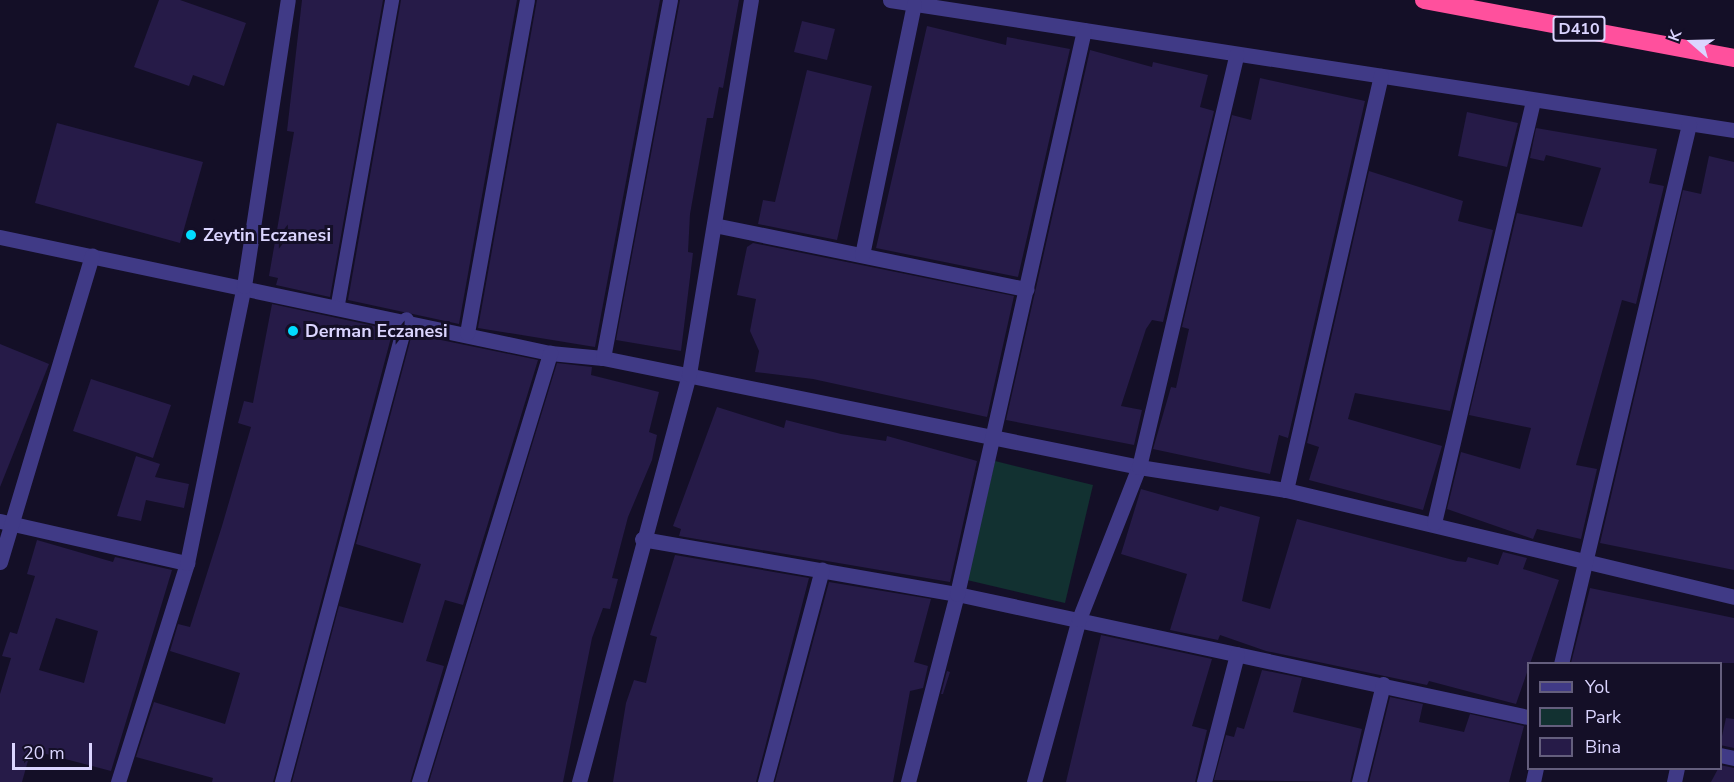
<!DOCTYPE html>
<html>
<head>
<meta charset="utf-8">
<style>
	body { margin:0 }
	#map { position:relative; width:1734px; height:782px; overflow:hidden; background:#140f27; font-family:"Nunito Sans",sans-serif }
	div>[style] { position:absolute }
	[style*='--x'] { left:calc(var(--x)*1px); top:calc(var(--y)*1px); width:calc(var(--w)*1px); rotate:calc(var(--a)*1deg) }
	.green>* { inset:0; background:#123131 }
	.building>* { inset:0; background:#261b48 }
	.lane>* { height:14px; margin:-7px; padding:0 7px; transform-origin:7px; border-radius:7px; background:#403a86 }
	.street>* { height:15px; margin:-7.5px; padding:0 7.5px; transform-origin:7.5px; border-radius:7.5px; background:#403a86 }
	.highway>* { height:18px; margin:-9px; padding:0 9px; transform-origin:9px; border-radius:9px; background:#ff509d }
	.dots>* { width:16px; height:16px; translate:-50% -50%; box-sizing:border-box; border:3px solid #140f27; border-radius:50% }
	span { translate:-50% -50%; white-space:nowrap; text-align:center; line-height:1.15; -webkit-text-stroke:6px #140f27; paint-order:stroke }
	.shield-label span { padding:2px 4px; background:#140f27; border:2px solid; border-radius:4px; -webkit-text-stroke-width:0 }
	.shield-label { font-size:16px; color:#dbd5ff; font-weight:700 }
	.poi-label { font-size:18px; color:#dbd5ff; font-weight:700 }
	.left { translate:0 -50%; text-align:left }
	.legend { position:absolute; left:1527px; top:662px; width:195px; height:108px; box-sizing:border-box; background:#140f27; border:2px solid #645e7d; margin:0; padding:8px 10px; list-style:none; font-size:18px; color:#dbd5ff }
	.legend li { display:flex; align-items:center; gap:12px; height:30px }
	.legend b { width:30px; border:2px solid #645e7d }
	.north { position:absolute; left:1662px; top:12px; width:60px; height:60px; -webkit-text-stroke:4px #140f27; paint-order:stroke; rotate:290deg; font-size:16px; font-weight:700; line-height:24px; text-align:center; color:#dbd5ff }
	.north::after { content:''; display:block; margin:auto; width:21px; height:27px; background:#dbd5ff; clip-path:polygon(50% 0,100% 100%,50% 72%,0 100%) }
	.scale { position:absolute; left:12px; top:743px; width:80px; height:27px; box-sizing:border-box; border:3px solid #dbd5ff; border-top:0; padding-left:8px; font-size:18px; line-height:21px; white-space:nowrap; color:#dbd5ff; -webkit-text-stroke:4px #140f27; paint-order:stroke }
</style>
</head>
<body>
<div id="map">
	<div class="green">
		<div style="clip-path:polygon(995px 461px,1093px 485px,1065px 603px,967px 580px)"></div>
	</div>
	<div class="building">
		<div style="clip-path:polygon(159px 0,180px 0,246px 23px,224px 86px,193px 75px,189px 86px,134px 67px)"></div>
		<div style="clip-path:polygon(302px 0,383px 0,330px 297px,276px 285px,278px 278px,269px 276px,294px 132px,287px 131px)"></div>
		<div style="clip-path:polygon(401px 0,517px 0,459px 324px,348px 300px)"></div>
		<div style="clip-path:polygon(537px 0,660px 0,595px 347px,478px 328px)"></div>
		<div style="clip-path:polygon(680px 0,739px 0,723px 88px,719px 87px,713px 118px,707px 118px,690px 214px,688px 252px,693px 253px,681px 351px,616px 340px)"></div>
		<div style="clip-path:polygon(802px 21px,835px 29px,827px 60px,794px 52px)"></div>
		<div style="clip-path:polygon(927px 26px,1006px 45px,1007px 37px,1070px 49px,1018px 277px,876px 248px)"></div>
		<div style="clip-path:polygon(1090px 50px,1152px 67px,1153px 62px,1208px 75px,1200px 107px,1214px 111px,1163px 322px,1152px 320px,1146px 329px,1121px 406px,1142px 410px,1134px 445px,1006px 420px)"></div>
		<div style="clip-path:polygon(807px 70px,872px 86px,837px 240px,758px 224px,763px 200px,775px 202px)"></div>
		<div style="clip-path:polygon(1260px 78px,1365px 101px,1288px 438px,1279px 435px,1270px 474px,1153px 449px,1171px 387px,1176px 388px,1189px 329px,1182px 327px,1232px 115px,1251px 120px)"></div>
		<div style="clip-path:polygon(1467px 112px,1518px 123px,1507px 167px,1458px 156px)"></div>
		<div style="clip-path:polygon(57px 123px,203px 162px,180px 243px,35px 203px)"></div>
		<div style="clip-path:polygon(1536px 128px,1657px 149px,1649px 183px,1664px 186px,1636px 304px,1622px 300px,1576px 465px,1597px 469px,1581px 539px,1537px 529px,1533px 539px,1447px 509px,1461px 452px,1520px 469px,1531px 428px,1469px 415px,1517px 213px,1582px 227px,1601px 168px,1546px 155px,1544px 161px,1530px 158px)"></div>
		<div style="clip-path:polygon(1709px 156px,1734px 162px,1734px 570px,1600px 543px,1683px 190px,1701px 194px)"></div>
		<div style="clip-path:polygon(1369px 171px,1463px 201px,1458px 221px,1493px 230px,1450px 411px,1355px 393px,1348px 419px,1442px 446px,1423px 510px,1309px 480px,1319px 447px,1307px 443px)"></div>
		<div style="clip-path:polygon(753px 243px,1014px 296px,987px 417px,813px 379px,755px 372px,759px 351px,750px 331px,756px 299px,737px 295px,747px 247px)"></div>
		<div style="clip-path:polygon(272px 304px,393px 330px,273px 782px,212px 782px,213px 778px,136px 757px,154px 702px,225px 724px,240px 673px,170px 651px,178px 624px,190px 627px,222px 526px,251px 427px,238px 423px,244px 401px,253px 403px)"></div>
		<div style="clip-path:polygon(412px 334px,538px 360px,463px 605px,445px 600px,426px 661px,444px 666px,410px 782px,292px 782px,339px 606px,403px 623px,421px 564px,356px 544px)"></div>
		<div style="clip-path:polygon(0 344px,49px 364px,0 487px)"></div>
		<div style="clip-path:polygon(557px 363px,592px 367px,591px 375px,659px 392px,649px 432px,657px 435px,652px 460px,628px 517px,612px 578px,618px 579px,610px 609px,603px 608px,592px 638px,563px 782px,429px 782px)"></div>
		<div style="clip-path:polygon(91px 379px,171px 405px,153px 458px,73px 431px)"></div>
		<div style="clip-path:polygon(717px 407px,784px 428px,786px 420px,841px 434px,886px 441px,887px 436px,977px 461px,950px 582px,679px 536px,681px 529px,673px 526px)"></div>
		<div style="clip-path:polygon(136px 456px,160px 464px,155px 477px,189px 484px,184px 508px,146px 500px,141px 521px,117px 516px)"></div>
		<div style="clip-path:polygon(1141px 489px,1218px 511px,1220px 506px,1260px 517px,1242px 601px,1270px 609px,1297px 519px,1457px 561px,1466px 562px,1468px 557px,1498px 565px,1503px 552px,1527px 558px,1523px 569px,1559px 580px,1516px 704px,1429px 681px,1427px 685px,1266px 651px,1220px 635px,1218px 640px,1170px 630px,1187px 574px,1121px 554px)"></div>
		<div style="clip-path:polygon(evenodd,37px 540px,113px 562px,115px 557px,172px 570px,111px 771px,31px 750px,22px 782px,0 782px,0 694px,11px 658px,2px 656px,10px 632px,17px 634px,35px 576px,27px 574px,37px 540px,56px 618px,98px 631px,84px 683px,39px 670px,56px 618px)"></div>
		<div style="clip-path:polygon(675px 555px,809px 578px,756px 782px,613px 782px,626px 703px,634px 680px,646px 683px,657px 637px,650px 635px)"></div>
		<div style="clip-path:polygon(829px 582px,931px 599px,914px 662px,928px 666px,923px 688px,910px 691px,893px 782px,775px 782px)"></div>
		<div style="clip-path:polygon(1590px 588px,1734px 618px,1734px 663px,1571px 663px)"></div>
		<div style="clip-path:polygon(1101px 635px,1212px 659px,1192px 726px,1207px 730px,1195px 782px,1066px 782px)"></div>
		<div style="clip-path:polygon(1262px 670px,1302px 678px,1293px 712px,1362px 729px,1350px 782px,1214px 780px,1226px 735px,1234px 737px,1237px 727px,1244px 729px)"></div>
		<div style="clip-path:polygon(947px 671px,950px 672px,943px 694px,941px 694px)"></div>
		<div style="clip-path:polygon(1390px 697px,1423px 704px,1419px 722px,1464px 732px,1470px 714px,1524px 726px,1509px 782px,1369px 782px)"></div>
		<div style="clip-path:polygon(1726px 718px,1734px 719px,1734px 748px,1720px 745px)"></div>
		<div style="clip-path:polygon(1720px 765px,1734px 768px,1734px 782px,1711px 782px)"></div>
	</div>
	<div class="lane">
		<div style="--x:338;--y:304;--w:309;--a:-79.9"></div>
	</div>
	<div class="street">
		<div style="--x:890;--y:0;--w:854;--a:8.76"></div>
		<div style="--x:714;--y:225;--w:319;--a:11.6"></div>
		<div style="--x:0;--y:237;--w:562;--a:11.91"></div>
		<div style="--x:550;--y:353;--w:53;--a:5.4"></div>
		<div style="--x:603;--y:358;--w:547;--a:11.49"></div>
		<div style="--x:1139;--y:467;--w:149;--a:8.9"></div>
		<div style="--x:1286;--y:490;--w:461;--a:13.4"></div>
		<div style="--x:862;--y:255;--w:256;--a:-78.3"></div>
		<div style="--x:467;--y:333;--w:338;--a:-79.8"></div>
		<div style="--x:603;--y:358;--w:364;--a:-79.4"></div>
		<div style="--x:1286;--y:490;--w:425;--a:-77.1"></div>
		<div style="--x:0;--y:521;--w:192;--a:12.7"></div>
		<div style="--x:1434;--y:523;--w:434;--a:-76.8"></div>
		<div style="--x:642;--y:539;--w:320;--a:9.9"></div>
		<div style="--x:957;--y:594;--w:584;--a:12.16"></div>
		<div style="--x:0;--y:562;--w:320;--a:-73.3"></div>
		<div style="--x:1561;--y:664;--w:555;--a:-76.66"></div>
		<div style="--x:1720;--y:755;--w:14;--a:12"></div>
		<div style="--x:118;--y:782;--w:230;--a:-72.5"></div>
		<div style="--x:187;--y:563;--w:283;--a:-78.4"></div>
		<div style="--x:244;--y:286;--w:289;--a:-81.3"></div>
		<div style="--x:282;--y:782;--w:479;--a:-75"></div>
		<div style="--x:419;--y:782;--w:449;--a:-73"></div>
		<div style="--x:579;--y:782;--w:423;--a:-74.9"></div>
		<div style="--x:689;--y:374;--w:379;--a:-80.6"></div>
		<div style="--x:765;--y:782;--w:220;--a:-75"></div>
		<div style="--x:908;--y:782;--w:194;--a:-75.4"></div>
		<div style="--x:957;--y:594;--w:578;--a:-77.31"></div>
		<div style="--x:1034;--y:782;--w:169;--a:-74.6"></div>
		<div style="--x:1079;--y:619;--w:163;--a:-68.5"></div>
		<div style="--x:1139;--y:467;--w:424;--a:-76.7"></div>
		<div style="--x:1204;--y:782;--w:132;--a:-75.5"></div>
		<div style="--x:1359;--y:782;--w:101;--a:-76.2"></div>
		<div style="--x:1533;--y:782;--w:14;--a:-78"></div>
		<div style="--x:1674;--y:782;--w:14;--a:-78"></div>
	</div>
	<div class="highway">
		<div style="--x:1424;--y:0;--w:315;--a:10.6"></div>
	</div>
	<div class="dots">
		<div style="left:191px;top:235px;background:#01dcff"></div>
		<div style="left:293px;top:331px;background:#01dcff"></div>
	</div>
	<div class="shield-label">
		<span style="left:1579px;top:29px">D410</span>
	</div>
	<div class="poi-label">
		<span class="left" style="left:203px;top:235px">Zeytin Eczanesi</span>
		<span class="left" style="left:305px;top:331px">Derman Eczanesi</span>
	</div>
	<ul class="legend">
	<li><b style="height:8px;background:#403a86"></b>Yol</li>
	<li><b style="height:16px;background:#123131"></b>Park</li>
	<li><b style="height:16px;background:#261b48"></b>Bina</li>
	</ul>
	<div class="north">K</div>
	<div class="scale">20 m</div>
</div>
</body>
</html>
